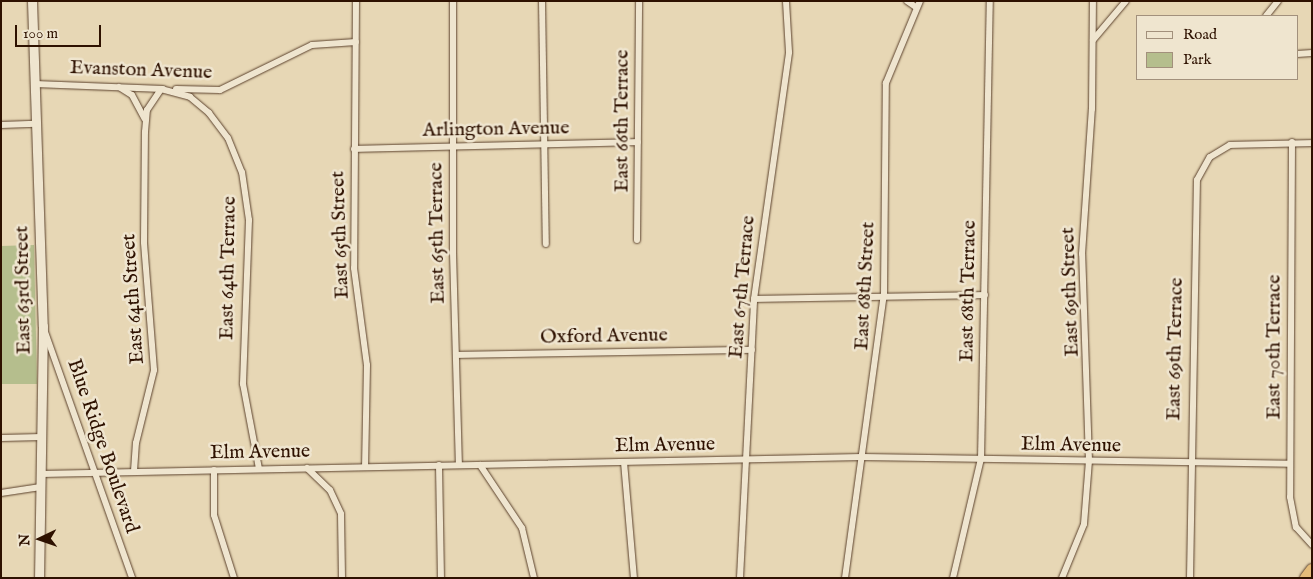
<!DOCTYPE html>
<html>
<head>
<meta charset="utf-8">
<style>
	body { margin:0 }
	#map { position:relative; width:1313px; height:579px; overflow:hidden; background:#e7d7b5; font-family:"IM FELL English",serif }
	div>[style] { position:absolute }
	[style*='--x'] { left:calc(var(--x)*1px); top:calc(var(--y)*1px); width:calc(var(--w)*1px); rotate:calc(var(--a)*1deg) }
	.green>* { inset:0; background:#b5be8d }
	.roads { filter:drop-shadow(0 0 1px #5c422d) drop-shadow(0 0 1px #5c422d) }
	.street>* { height:6px; margin:-3px; padding:0 3px; transform-origin:3px; border-radius:3px; background:#efe5cf }
	.secondary>* { height:9px; margin:-4.5px; padding:0 4.5px; transform-origin:4.5px; border-radius:4.5px; background:#efe5cf }
	.highway>* { height:12px; margin:-6px; padding:0 6px; transform-origin:6px; border-radius:6px; background:#e4bc7a }
	span { translate:-50% -50%; white-space:nowrap; text-align:center; line-height:1.15; -webkit-text-stroke:5px #efe5cf; paint-order:stroke }
	.street-label { font-size:20px; color:#2e1100 }
	.frame { position:absolute; inset:0; border:2px solid #2e1100; pointer-events:none }
	.legend { position:absolute; left:1136px; top:15px; width:162px; height:65px; box-sizing:border-box; background:#efe5cf; border:1px solid #a2907c; margin:0; padding:6px 9px; list-style:none; font-size:15px; color:#2e1100 }
	.legend li { display:flex; align-items:center; gap:10px; height:25px }
	.legend b { width:25px; border:1px solid #a2907c }
	.north { position:absolute; left:15px; top:514px; width:50px; height:50px; -webkit-text-stroke:4px #efe5cf; paint-order:stroke; rotate:267deg; font-size:14px; font-weight:700; line-height:20px; text-align:center; color:#2e1100 }
	.north::after { content:''; display:block; margin:auto; width:18px; height:22px; background:#2e1100; clip-path:polygon(50% 0,100% 100%,50% 72%,0 100%) }
	.scale { position:absolute; left:15px; top:25px; width:86px; height:22px; box-sizing:border-box; border:2px solid #2e1100; border-top:0; padding-left:6px; font-size:15px; line-height:18px; white-space:nowrap; color:#2e1100; -webkit-text-stroke:4px #efe5cf; paint-order:stroke }
</style>
</head>
<body>
<div id="map">
	<div class="green">
		<div style="clip-path:polygon(34px 245px,37px 384px,1px 384px,1px 246px)"></div>
	</div>
	<div class="roads">
		<div class="street">
			<div style="--x:356;--y:1;--w:267;--a:90.4"></div>
			<div style="--x:354;--y:268;--w:98;--a:82.4"></div>
			<div style="--x:367;--y:365;--w:101;--a:91.1"></div>
			<div style="--x:453;--y:1;--w:252;--a:90"></div>
			<div style="--x:453;--y:253;--w:212;--a:88.4"></div>
			<div style="--x:542;--y:1;--w:243;--a:89.1"></div>
			<div style="--x:907;--y:1;--w:11;--a:34"></div>
			<div style="--x:1266;--y:16;--w:19;--a:-51"></div>
			<div style="--x:1093;--y:40;--w:51;--a:-49.8"></div>
			<div style="--x:1297;--y:54;--w:15;--a:-4"></div>
			<div style="--x:35;--y:84;--w:128;--a:2.2"></div>
			<div style="--x:119;--y:87;--w:15;--a:32"></div>
			<div style="--x:132;--y:95;--w:27;--a:62"></div>
			<div style="--x:176;--y:89;--w:44;--a:1.3"></div>
			<div style="--x:220;--y:90;--w:102;--a:-26.1"></div>
			<div style="--x:312;--y:45;--w:44;--a:-3.9"></div>
			<div style="--x:1;--y:125;--w:35;--a:-2"></div>
			<div style="--x:1292;--y:142;--w:355;--a:90.3"></div>
			<div style="--x:1290;--y:497;--w:31;--a:79"></div>
			<div style="--x:1296;--y:527;--w:24;--a:48"></div>
			<div style="--x:354;--y:149;--w:284;--a:-1.4"></div>
			<div style="--x:637;--y:240;--w:239;--a:-89.5"></div>
			<div style="--x:754;--y:299;--w:231;--a:-1"></div>
			<div style="--x:44;--y:329;--w:264;--a:70.5"></div>
			<div style="--x:456;--y:355;--w:296;--a:-1"></div>
			<div style="--x:1;--y:438;--w:41;--a:-1.4"></div>
			<div style="--x:624;--y:462;--w:116;--a:85.1"></div>
			<div style="--x:439;--y:465;--w:113;--a:89"></div>
			<div style="--x:480;--y:465;--w:76;--a:56.3"></div>
			<div style="--x:522;--y:528;--w:51;--a:76.5"></div>
			<div style="--x:307;--y:468;--w:32;--a:44"></div>
			<div style="--x:330;--y:490;--w:26;--a:65"></div>
			<div style="--x:341;--y:514;--w:64;--a:89.1"></div>
			<div style="--x:214;--y:470;--w:45;--a:90"></div>
			<div style="--x:214;--y:515;--w:66;--a:72.4"></div>
			<div style="--x:134;--y:471;--w:28;--a:-86"></div>
			<div style="--x:136;--y:443;--w:75;--a:-76.1"></div>
			<div style="--x:154;--y:370;--w:128;--a:-94.5"></div>
			<div style="--x:144;--y:242;--w:110;--a:-89.5"></div>
			<div style="--x:145;--y:132;--w:22;--a:-85"></div>
			<div style="--x:147;--y:110;--w:25;--a:-56"></div>
			<div style="--x:161;--y:89;--w:30;--a:15"></div>
			<div style="--x:190;--y:97;--w:25;--a:40"></div>
			<div style="--x:209;--y:113;--w:31;--a:53"></div>
			<div style="--x:228;--y:138;--w:37;--a:68"></div>
			<div style="--x:242;--y:172;--w:49;--a:81.7"></div>
			<div style="--x:249;--y:220;--w:164;--a:92.1"></div>
			<div style="--x:243;--y:384;--w:86;--a:79.3"></div>
			<div style="--x:41;--y:474;--w:821;--a:-1.19"></div>
			<div style="--x:862;--y:457;--w:428;--a:0.9"></div>
			<div style="--x:1;--y:493;--w:40;--a:-8.5"></div>
			<div style="--x:740;--y:578;--w:279;--a:-87.1"></div>
			<div style="--x:754;--y:299;--w:249;--a:-81.9"></div>
			<div style="--x:789;--y:52;--w:51;--a:-93.4"></div>
			<div style="--x:845;--y:578;--w:287;--a:-82.2"></div>
			<div style="--x:884;--y:294;--w:211;--a:-89.5"></div>
			<div style="--x:886;--y:83;--w:89;--a:-67.5"></div>
			<div style="--x:953;--y:578;--w:122;--a:-76.8"></div>
			<div style="--x:981;--y:459;--w:458;--a:-88.9"></div>
			<div style="--x:1062;--y:578;--w:58;--a:-67.8"></div>
			<div style="--x:1084;--y:524;--w:63;--a:-85.5"></div>
			<div style="--x:1089;--y:461;--w:207;--a:-91.9"></div>
			<div style="--x:1082;--y:254;--w:145;--a:-86.1"></div>
			<div style="--x:1092;--y:109;--w:108;--a:-89.5"></div>
			<div style="--x:1190;--y:578;--w:398;--a:-89"></div>
			<div style="--x:1197;--y:180;--w:26;--a:-61"></div>
			<div style="--x:1210;--y:157;--w:23;--a:-31"></div>
			<div style="--x:1230;--y:145;--w:82;--a:-1.4"></div>
		</div>
		<div class="secondary">
			<div style="--x:32;--y:1;--w:325;--a:88.1"></div>
			<div style="--x:43;--y:326;--w:252;--a:90.9"></div>
		</div>
		<div class="highway">
			<div style="--x:1306;--y:578;--w:10;--a:-53"></div>
		</div>
	</div>
	<div class="street-label">
		<span style="left:141px;top:70px;rotate:2deg">Evanston Avenue</span>
		<span style="left:622px;top:121px;rotate:-90deg">East 66th Terrace</span>
		<span style="left:496px;top:129px;rotate:-1deg">Arlington Avenue</span>
		<span style="left:437px;top:233px;rotate:-91deg">East 65th Terrace</span>
		<span style="left:340px;top:235px;rotate:-92deg">East 65th Street</span>
		<span style="left:228px;top:268px;rotate:-89deg">East 64th Terrace</span>
		<span style="left:865px;top:286px;rotate:-87deg">East 68th Street</span>
		<span style="left:742px;top:287px;rotate:-85deg">East 67th Terrace</span>
		<span style="left:23px;top:290px;rotate:-91deg">East 63rd Street</span>
		<span style="left:968px;top:291px;rotate:-89deg">East 68th Terrace</span>
		<span style="left:1070px;top:292px;rotate:-92deg">East 69th Street</span>
		<span style="left:133px;top:299px;rotate:-94deg">East 64th Street</span>
		<span style="left:604px;top:336px;rotate:-1deg">Oxford Avenue</span>
		<span style="left:1274px;top:347px;rotate:-90deg">East 70th Terrace</span>
		<span style="left:1175px;top:349px;rotate:-89deg">East 69th Terrace</span>
		<span style="left:665px;top:445px;rotate:-1deg">Elm Avenue</span>
		<span style="left:1071px;top:445px;rotate:1deg">Elm Avenue</span>
		<span style="left:103px;top:446px;rotate:71deg">Blue Ridge Boulevard</span>
		<span style="left:260px;top:452px;rotate:-1deg">Elm Avenue</span>
	</div>
	<div class="frame"></div>
	<ul class="legend">
	<li><b style="height:6px;background:#efe5cf"></b>Road</li>
	<li><b style="height:14px;background:#b5be8d"></b>Park</li>
	</ul>
	<div class="north">N</div>
	<div class="scale">100 m</div>
</div>
</body>
</html>
